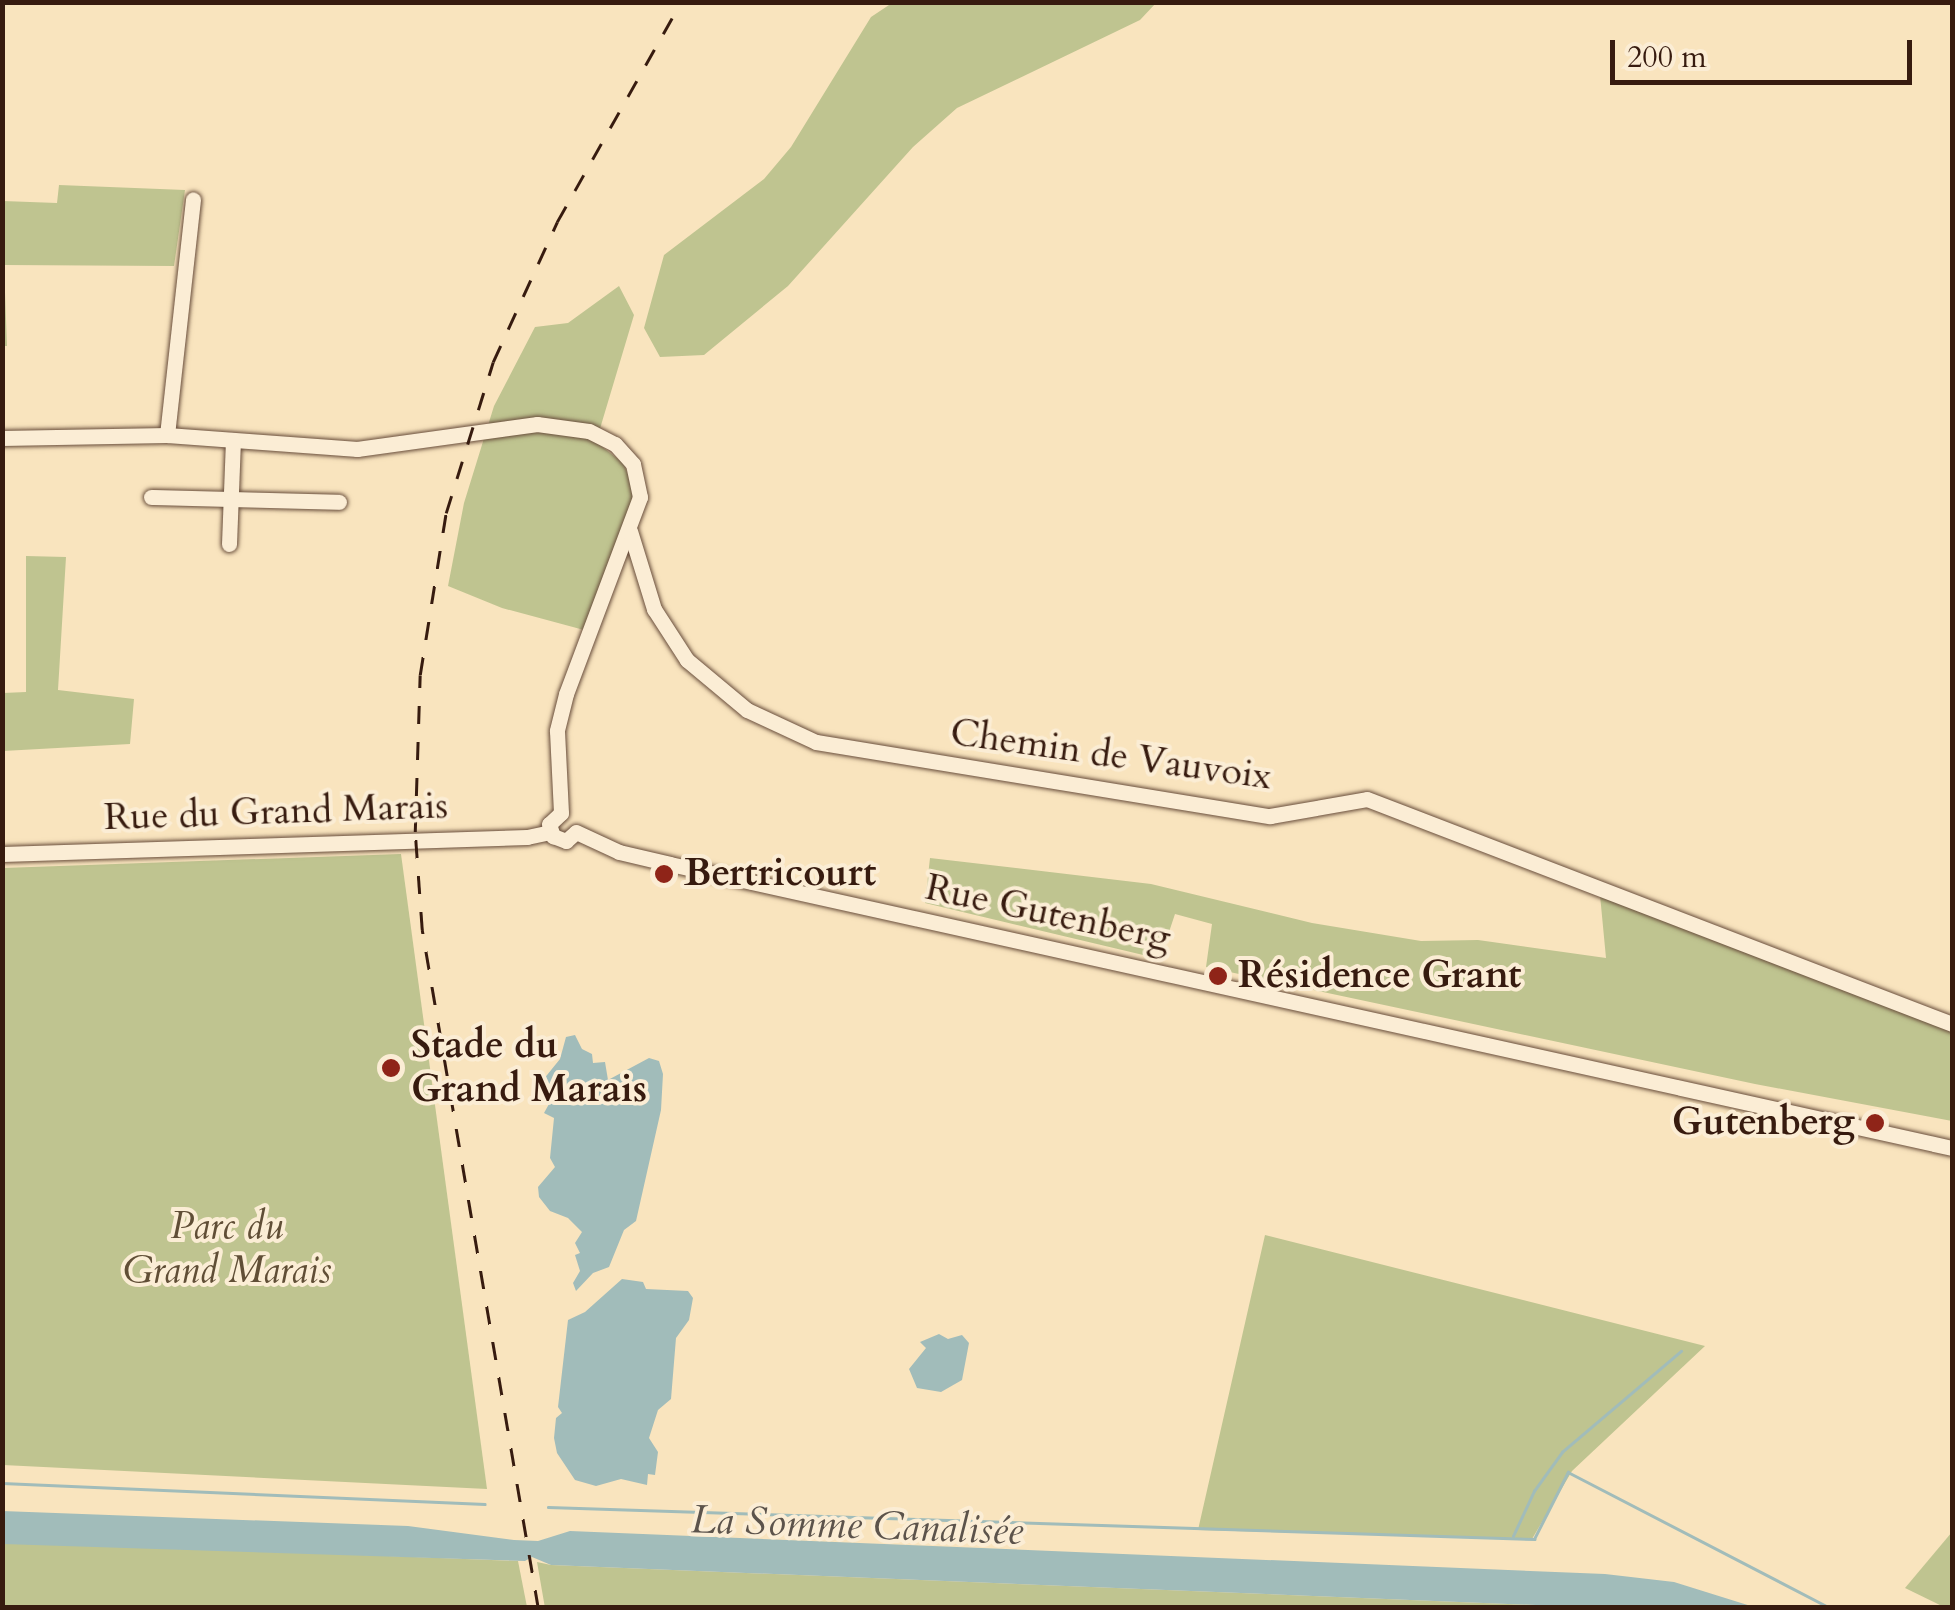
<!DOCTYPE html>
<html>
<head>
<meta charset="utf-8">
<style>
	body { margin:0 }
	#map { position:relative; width:1955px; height:1610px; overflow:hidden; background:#f9e4be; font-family:Cardo,serif }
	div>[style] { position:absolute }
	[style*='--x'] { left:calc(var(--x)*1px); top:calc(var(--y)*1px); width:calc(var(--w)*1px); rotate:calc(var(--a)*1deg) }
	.green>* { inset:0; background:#bfc490 }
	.water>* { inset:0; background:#a1bcba }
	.stream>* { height:2.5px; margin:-1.25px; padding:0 1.25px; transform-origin:1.25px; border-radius:1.25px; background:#a1bcba }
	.roads { filter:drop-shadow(0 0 2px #684d3b) drop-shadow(0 0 2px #684d3b) }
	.minor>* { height:15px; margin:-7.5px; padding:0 7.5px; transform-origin:7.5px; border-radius:7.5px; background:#fbedd5 }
	.rail>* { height:2.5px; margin-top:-1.25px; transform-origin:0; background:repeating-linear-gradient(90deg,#371b0f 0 18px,transparent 0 36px) }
	.dots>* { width:28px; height:28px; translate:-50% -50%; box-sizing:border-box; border:5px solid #fbedd5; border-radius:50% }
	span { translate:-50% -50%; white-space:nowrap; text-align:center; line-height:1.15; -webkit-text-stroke:8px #fbedd5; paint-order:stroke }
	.street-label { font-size:38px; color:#371b0f }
	.poi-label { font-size:38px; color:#371b0f; font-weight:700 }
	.left { translate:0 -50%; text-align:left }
	.right { translate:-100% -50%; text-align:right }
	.park-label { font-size:38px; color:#604e36; font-style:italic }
	.water-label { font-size:40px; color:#5c534b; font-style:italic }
	.frame { position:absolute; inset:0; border:5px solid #371b0f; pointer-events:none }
	.scale { position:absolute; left:1610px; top:40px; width:302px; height:45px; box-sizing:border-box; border:5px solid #371b0f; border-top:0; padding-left:12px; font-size:30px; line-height:35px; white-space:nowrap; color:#371b0f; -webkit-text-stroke:8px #fbedd5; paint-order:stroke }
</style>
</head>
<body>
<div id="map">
	<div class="green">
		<div style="clip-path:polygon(892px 3px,1156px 3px,1140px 20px,957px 108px,913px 147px,788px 286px,704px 355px,660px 357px,644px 328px,664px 255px,764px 179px,791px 147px,871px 17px)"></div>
		<div style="clip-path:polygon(59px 185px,185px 190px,174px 266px,4px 265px,7px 346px,3px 346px,3px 201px,57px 203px)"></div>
		<div style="clip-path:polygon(619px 286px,634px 315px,596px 442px,623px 463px,636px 493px,584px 630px,502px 608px,448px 586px,464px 503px,494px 406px,535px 327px,568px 323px)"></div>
		<div style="clip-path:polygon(26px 556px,66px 557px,58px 690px,134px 699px,130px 744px,3px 751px,3px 693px,26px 692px)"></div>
		<div style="clip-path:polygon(401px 854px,487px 1489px,3px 1465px,3px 868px)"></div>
		<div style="clip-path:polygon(930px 858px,1151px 884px,1312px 923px,1421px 941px,1478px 940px,1606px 958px,1600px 895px,1952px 1026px,1952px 1121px,1755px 1084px,1206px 967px,1212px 924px,1175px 914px,1160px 959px,925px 903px)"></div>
		<div style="clip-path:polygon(1265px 1235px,1705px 1346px,1572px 1471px,1532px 1539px,1198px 1530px)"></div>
		<div style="clip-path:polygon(1952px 1532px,1952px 1607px,1944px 1607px,1905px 1588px)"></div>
		<div style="clip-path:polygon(3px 1541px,518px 1561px,527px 1607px,3px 1608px)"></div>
		<div style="clip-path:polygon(537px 1562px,551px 1565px,1583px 1607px,545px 1608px)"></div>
	</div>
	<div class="water">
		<div style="clip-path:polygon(575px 1035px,582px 1049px,592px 1054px,593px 1063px,605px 1062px,608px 1080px,649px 1058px,659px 1061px,663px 1074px,661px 1110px,636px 1221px,624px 1230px,609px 1267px,593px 1273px,576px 1291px,573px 1283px,580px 1271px,575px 1255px,580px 1253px,575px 1243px,582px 1232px,568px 1218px,550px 1211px,539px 1197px,538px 1187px,555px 1167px,550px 1158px,554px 1118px,544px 1113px,549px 1104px,540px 1092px,543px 1080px,560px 1059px,566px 1037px)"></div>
		<div style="clip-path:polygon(622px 1279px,643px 1282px,646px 1289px,688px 1291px,693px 1298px,689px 1320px,676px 1338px,671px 1399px,658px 1410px,649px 1438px,658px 1452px,655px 1475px,648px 1474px,647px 1485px,621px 1479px,596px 1486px,575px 1480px,557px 1453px,554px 1438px,556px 1418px,562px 1413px,558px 1407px,568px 1320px,585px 1312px)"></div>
		<div style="clip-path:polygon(939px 1334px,948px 1339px,962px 1335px,969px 1343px,962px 1380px,941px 1392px,917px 1388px,909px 1369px,926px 1348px,920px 1342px)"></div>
		<div style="clip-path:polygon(2px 1511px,408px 1526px,514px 1540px,538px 1541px,570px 1531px,1605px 1574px,1674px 1582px,1754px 1607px,1583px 1607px,551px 1565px,532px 1557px,525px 1561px,3px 1544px)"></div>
	</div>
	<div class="stream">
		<div style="--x:2;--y:1483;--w:483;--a:2.5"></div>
		<div style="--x:548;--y:1507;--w:987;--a:1.86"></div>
		<div style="--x:1534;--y:1539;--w:75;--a:-63.1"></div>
		<div style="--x:1568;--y:1472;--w:295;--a:27.4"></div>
		<div style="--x:1513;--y:1536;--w:50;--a:-65"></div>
		<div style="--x:1534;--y:1491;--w:48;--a:-54.3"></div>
		<div style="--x:1562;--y:1452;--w:156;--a:-40.3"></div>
	</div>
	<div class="roads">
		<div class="minor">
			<div style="--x:167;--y:435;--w:237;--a:-83.7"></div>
			<div style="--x:2;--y:438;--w:165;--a:-1"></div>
			<div style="--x:167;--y:435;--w:191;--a:4.2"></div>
			<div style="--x:357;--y:449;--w:182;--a:-7.9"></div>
			<div style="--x:537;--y:424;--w:52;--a:7.7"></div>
			<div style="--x:589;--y:431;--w:29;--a:27"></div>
			<div style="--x:615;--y:444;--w:27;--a:48"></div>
			<div style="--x:633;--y:464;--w:34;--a:78"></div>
			<div style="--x:640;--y:497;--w:210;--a:110.6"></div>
			<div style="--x:566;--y:694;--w:38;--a:104"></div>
			<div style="--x:557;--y:731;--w:82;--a:87.2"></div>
			<div style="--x:151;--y:497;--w:188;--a:1.5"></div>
			<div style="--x:630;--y:531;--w:82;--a:72.9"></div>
			<div style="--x:654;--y:609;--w:61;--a:57.1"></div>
			<div style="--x:687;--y:660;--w:78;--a:39.8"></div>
			<div style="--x:747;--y:710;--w:76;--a:24.9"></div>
			<div style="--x:816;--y:742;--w:460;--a:9.3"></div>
			<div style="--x:1270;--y:816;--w:98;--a:-9.9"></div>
			<div style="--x:1367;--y:799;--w:627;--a:21.04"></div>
			<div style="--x:229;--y:544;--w:104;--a:-87.8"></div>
			<div style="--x:561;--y:813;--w:16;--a:137"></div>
			<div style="--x:549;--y:824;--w:13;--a:72"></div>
			<div style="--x:553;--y:836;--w:14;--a:21"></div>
			<div style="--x:566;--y:841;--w:13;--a:-42"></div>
			<div style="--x:576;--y:832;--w:47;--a:24.9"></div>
			<div style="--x:619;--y:852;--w:52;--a:13.2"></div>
			<div style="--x:670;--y:864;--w:1313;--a:12.49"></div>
			<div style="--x:2;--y:854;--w:525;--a:-1.85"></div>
			<div style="--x:527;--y:837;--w:24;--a:-12"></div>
		</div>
	</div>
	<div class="rail">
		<div style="--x:538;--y:1608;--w:688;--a:-99.71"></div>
		<div style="--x:422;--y:930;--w:98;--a:-94.1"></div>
		<div style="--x:415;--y:832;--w:157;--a:-88.2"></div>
		<div style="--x:420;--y:675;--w:164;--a:-80.9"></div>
		<div style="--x:446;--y:513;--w:158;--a:-72.7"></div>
		<div style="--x:493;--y:362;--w:154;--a:-65.4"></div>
		<div style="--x:557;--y:222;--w:253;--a:-60.6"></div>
	</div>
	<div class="dots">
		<div style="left:664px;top:874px;background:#8f2418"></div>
		<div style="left:1218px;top:976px;background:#8f2418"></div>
		<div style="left:391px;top:1068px;background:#8f2418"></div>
		<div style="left:1875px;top:1123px;background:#8f2418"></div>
	</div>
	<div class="street-label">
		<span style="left:1111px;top:755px;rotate:8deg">Chemin de Vauvoix</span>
		<span style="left:276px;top:812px;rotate:-2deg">Rue du Grand Marais</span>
		<span style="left:1048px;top:913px;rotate:12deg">Rue Gutenberg</span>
	</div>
	<div class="poi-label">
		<span class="left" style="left:684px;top:874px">Bertricourt</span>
		<span class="left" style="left:1238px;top:976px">Résidence Grant</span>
		<span class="left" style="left:411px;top:1068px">Stade du<br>Grand Marais</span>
		<span class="right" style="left:1855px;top:1123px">Gutenberg</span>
	</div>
	<div class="park-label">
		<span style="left:227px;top:1249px">Parc du<br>Grand Marais</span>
	</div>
	<div class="water-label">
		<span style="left:857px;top:1526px;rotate:2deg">La Somme Canalisée</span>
	</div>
	<div class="frame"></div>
	<div class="scale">200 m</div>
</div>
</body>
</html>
